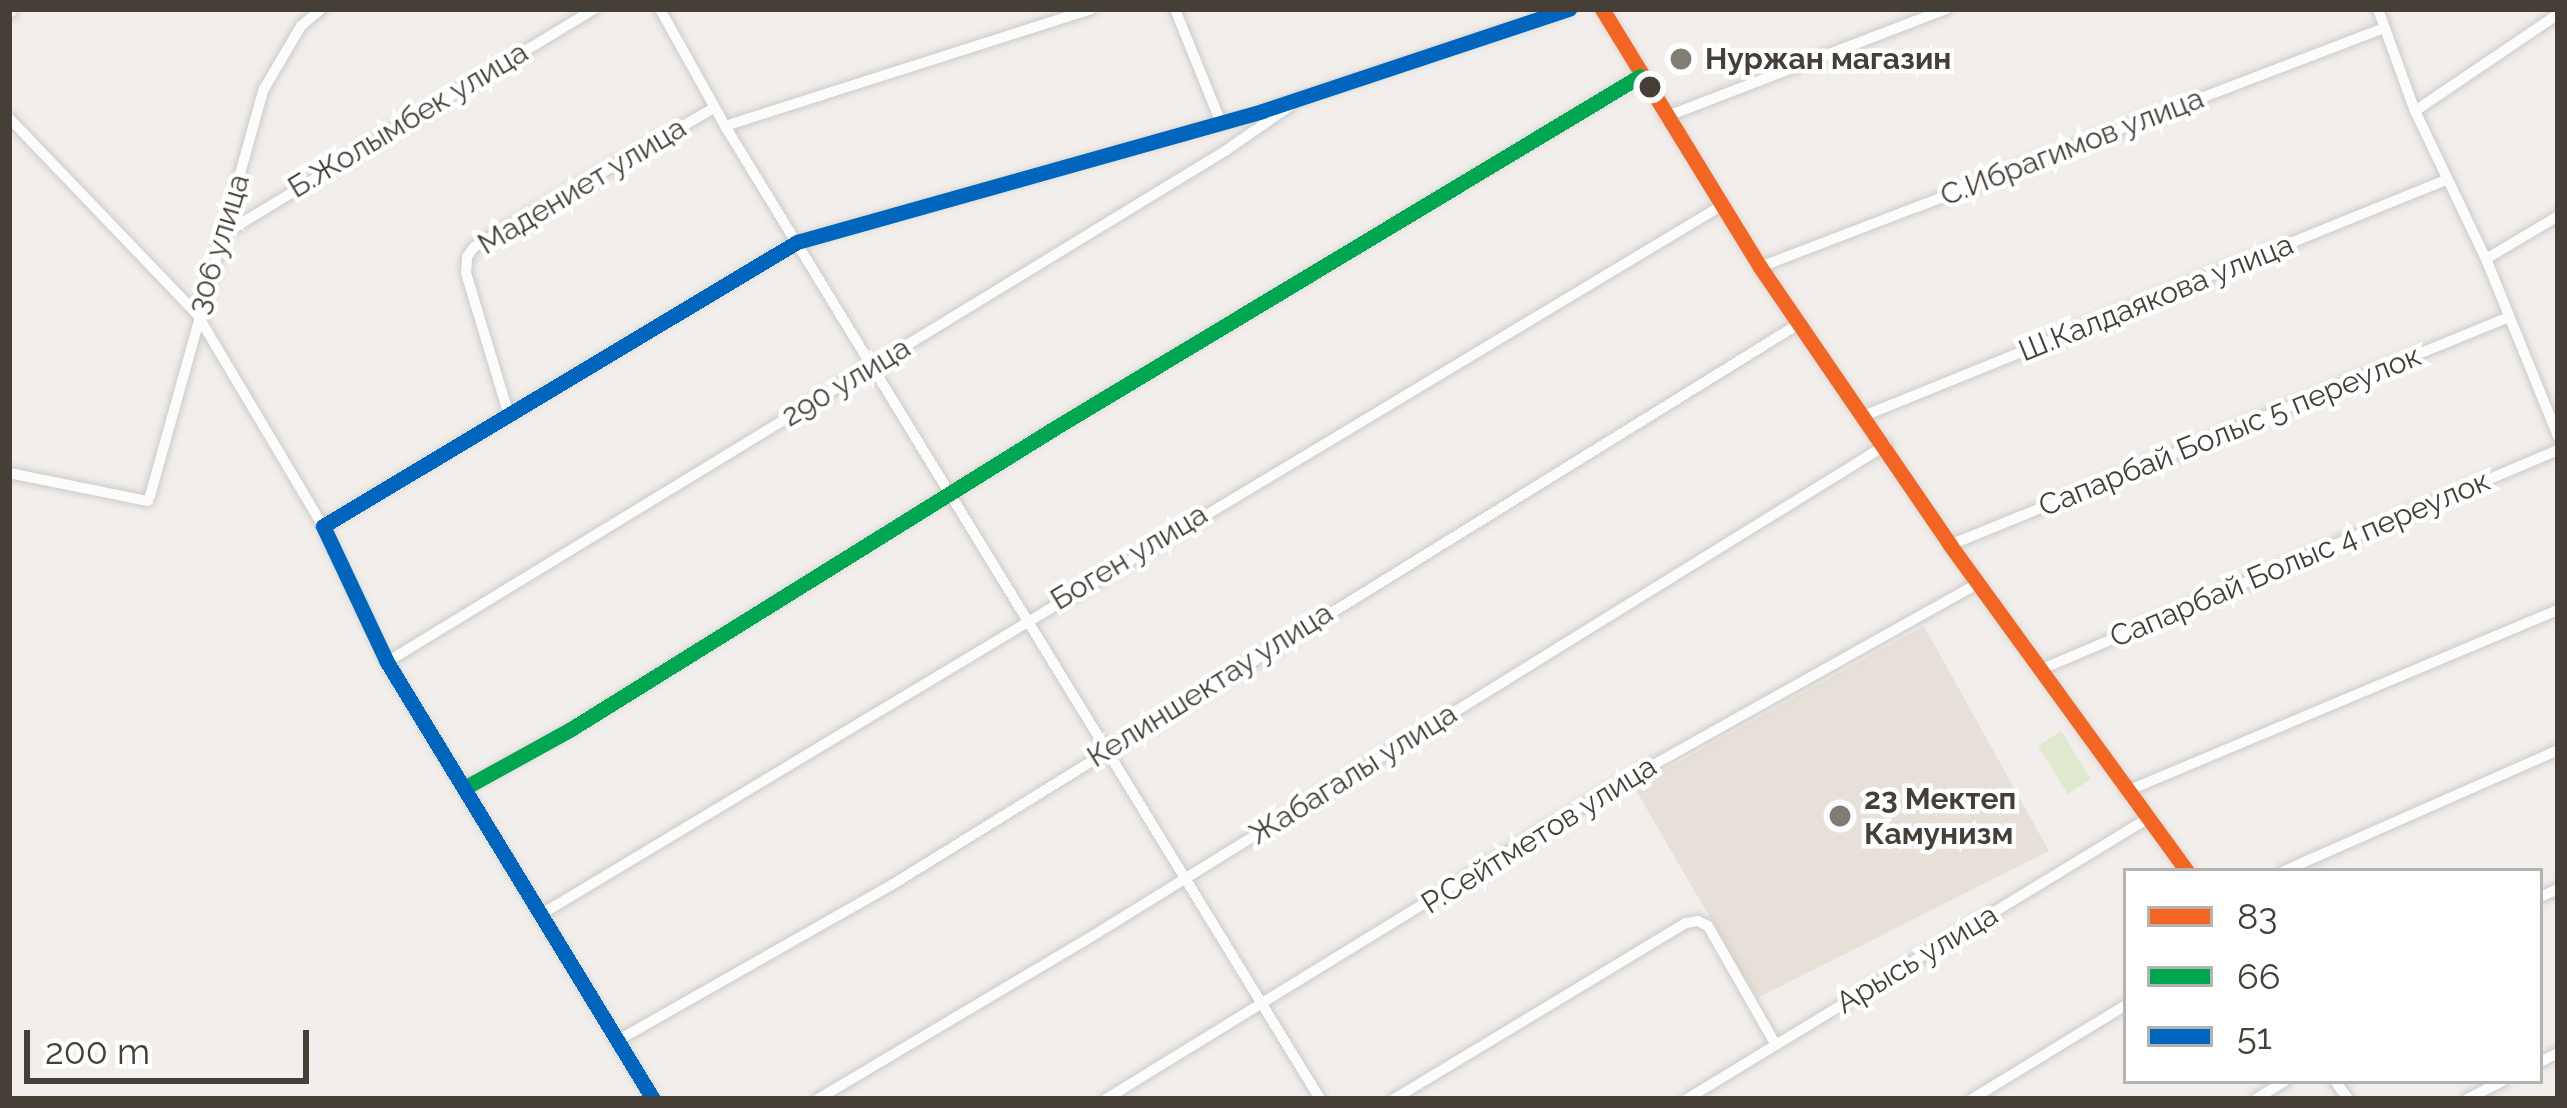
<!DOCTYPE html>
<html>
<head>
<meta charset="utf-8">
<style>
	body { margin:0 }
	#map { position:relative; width:2567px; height:1108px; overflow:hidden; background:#f1eeeb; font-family:Raleway,sans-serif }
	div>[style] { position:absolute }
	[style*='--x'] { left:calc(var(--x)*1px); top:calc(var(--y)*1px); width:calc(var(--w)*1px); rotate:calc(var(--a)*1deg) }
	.education>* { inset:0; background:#e7e0d8 }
	.green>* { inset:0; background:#e0e8ce }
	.roads { filter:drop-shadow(0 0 3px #cdcbc8) drop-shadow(0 0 3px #cdcbc8) }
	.street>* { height:10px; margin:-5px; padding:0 5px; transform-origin:5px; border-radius:5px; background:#fdfcfc }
	.secondary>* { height:15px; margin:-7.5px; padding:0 7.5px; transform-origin:7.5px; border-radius:7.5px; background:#f6f4f0 }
	.bus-1>* { height:15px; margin:-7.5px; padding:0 7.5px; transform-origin:7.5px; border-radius:7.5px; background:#f26522 }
	.bus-2>* { height:15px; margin:-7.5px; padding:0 7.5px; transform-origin:7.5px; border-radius:7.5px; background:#00a651 }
	.bus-3>* { height:15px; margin:-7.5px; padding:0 7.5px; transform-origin:7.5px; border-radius:7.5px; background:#0065bd }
	.dots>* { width:33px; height:33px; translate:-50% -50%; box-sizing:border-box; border:6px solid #fff; border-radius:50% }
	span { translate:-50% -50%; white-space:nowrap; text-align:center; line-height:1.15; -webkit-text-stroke:9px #fff; paint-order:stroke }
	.poi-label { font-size:30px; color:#463f38; font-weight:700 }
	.left { translate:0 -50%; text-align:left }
	.street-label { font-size:30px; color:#463f38 }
	.frame { position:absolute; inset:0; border:12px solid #463f38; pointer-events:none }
	.legend { position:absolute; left:2123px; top:868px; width:420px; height:216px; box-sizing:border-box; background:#fff; border:3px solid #b5b2af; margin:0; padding:15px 21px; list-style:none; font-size:36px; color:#463f38 }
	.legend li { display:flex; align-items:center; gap:24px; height:60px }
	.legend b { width:60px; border:3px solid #b5b2af }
	.scale { position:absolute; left:24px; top:1030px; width:285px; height:54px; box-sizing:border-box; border:6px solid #463f38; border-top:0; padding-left:15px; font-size:36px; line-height:42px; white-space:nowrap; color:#463f38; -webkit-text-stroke:9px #fff; paint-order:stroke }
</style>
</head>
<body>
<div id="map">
	<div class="education">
		<div style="clip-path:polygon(1924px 626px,2049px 851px,1757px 998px,1634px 787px)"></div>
	</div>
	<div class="green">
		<div style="clip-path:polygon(2061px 731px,2091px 779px,2068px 794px,2038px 746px)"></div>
	</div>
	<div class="roads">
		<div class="street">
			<div style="--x:660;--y:9;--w:134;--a:60.9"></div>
			<div style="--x:725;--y:126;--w:1141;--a:58.55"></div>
			<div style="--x:1175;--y:9;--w:123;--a:68"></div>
			<div style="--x:1602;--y:9;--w:303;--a:58.5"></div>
			<div style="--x:1760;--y:267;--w:337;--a:55.6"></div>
			<div style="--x:1950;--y:545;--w:403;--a:54"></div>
			<div style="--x:2378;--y:9;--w:109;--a:70.1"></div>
			<div style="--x:2415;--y:111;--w:164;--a:64.4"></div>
			<div style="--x:2486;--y:259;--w:191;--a:67.9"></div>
			<div style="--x:2415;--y:111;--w:173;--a:-34.1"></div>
			<div style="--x:1665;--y:117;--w:301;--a:-21"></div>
			<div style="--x:9;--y:118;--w:272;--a:46.2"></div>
			<div style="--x:197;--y:314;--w:247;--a:59.3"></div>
			<div style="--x:725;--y:126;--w:384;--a:-17.7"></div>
			<div style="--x:224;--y:234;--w:433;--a:-31.3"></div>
			<div style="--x:2486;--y:259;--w:84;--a:-30.8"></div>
			<div style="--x:1760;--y:267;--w:668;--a:-20.96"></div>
			<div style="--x:508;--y:412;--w:145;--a:-106.8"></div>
			<div style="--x:466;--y:273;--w:16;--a:-86"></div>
			<div style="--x:467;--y:257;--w:12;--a:-55"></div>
			<div style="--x:474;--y:247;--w:277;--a:-30.1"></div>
			<div style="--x:1866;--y:415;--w:626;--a:-22.06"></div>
			<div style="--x:9;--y:473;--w:142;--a:11.4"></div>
			<div style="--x:150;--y:496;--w:423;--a:-74.4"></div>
			<div style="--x:264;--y:89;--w:73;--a:-59.6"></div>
			<div style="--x:301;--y:26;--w:26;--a:-40"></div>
			<div style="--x:1950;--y:545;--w:604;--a:-22.19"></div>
			<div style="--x:387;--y:662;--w:982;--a:-31.37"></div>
			<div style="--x:1225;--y:151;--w:79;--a:-34.7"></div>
			<div style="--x:2042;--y:669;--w:561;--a:-23"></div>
			<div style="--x:466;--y:787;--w:120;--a:-28.9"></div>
			<div style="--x:571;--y:729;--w:574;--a:-31.89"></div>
			<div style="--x:1058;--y:426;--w:679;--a:-31.02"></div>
			<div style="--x:2127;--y:791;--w:467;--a:-22.8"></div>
			<div style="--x:2284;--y:871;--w:300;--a:-23.8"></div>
			<div style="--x:2540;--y:897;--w:20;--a:-24"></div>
			<div style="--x:540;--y:915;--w:1377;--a:-30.98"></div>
			<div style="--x:617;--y:1041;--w:314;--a:-29.6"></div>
			<div style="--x:890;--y:886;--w:1070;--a:-31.74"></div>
			<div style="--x:2540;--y:1062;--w:20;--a:-27"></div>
			<div style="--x:2335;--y:1081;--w:22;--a:54"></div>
			<div style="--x:653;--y:1099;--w:512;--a:-121.33"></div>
			<div style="--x:387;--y:662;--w:150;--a:-115.2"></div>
			<div style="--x:323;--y:526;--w:553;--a:-30.93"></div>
			<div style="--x:797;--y:242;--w:483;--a:-15.7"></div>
			<div style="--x:1262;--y:111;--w:324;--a:-18.4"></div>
			<div style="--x:818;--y:1099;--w:312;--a:-30.7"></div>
			<div style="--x:1086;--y:940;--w:941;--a:-31.75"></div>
			<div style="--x:1106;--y:1099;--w:594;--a:-31.58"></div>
			<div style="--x:1612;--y:788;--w:420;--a:-29.2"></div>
			<div style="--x:1394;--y:1099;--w:341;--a:-31.1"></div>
			<div style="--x:1686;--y:923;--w:12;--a:-9"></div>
			<div style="--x:1698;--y:921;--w:11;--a:27"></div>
			<div style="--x:1708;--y:926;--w:137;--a:60.3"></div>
			<div style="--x:1687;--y:1099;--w:539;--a:-31.33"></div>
			<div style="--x:1972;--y:1099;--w:180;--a:-31.4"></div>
			<div style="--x:2256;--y:1099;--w:34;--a:-32"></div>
			<div style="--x:2467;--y:1099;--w:40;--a:-26.6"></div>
		</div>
		<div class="secondary">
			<div style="--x:9;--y:10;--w:1;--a:-90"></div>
		</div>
	</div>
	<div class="bus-1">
		<div style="--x:1602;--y:9;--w:303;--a:58.5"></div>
		<div style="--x:1760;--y:267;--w:337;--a:55.6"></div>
		<div style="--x:1950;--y:545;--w:403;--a:54"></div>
	</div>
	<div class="bus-2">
		<div style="--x:466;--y:787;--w:120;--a:-28.9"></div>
		<div style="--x:571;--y:729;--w:574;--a:-31.89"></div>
		<div style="--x:1058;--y:426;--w:679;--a:-31.02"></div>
	</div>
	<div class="bus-3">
		<div style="--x:653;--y:1099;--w:512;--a:-121.33"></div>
		<div style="--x:387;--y:662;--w:150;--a:-115.2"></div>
		<div style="--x:323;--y:526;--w:553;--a:-30.93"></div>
		<div style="--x:797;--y:242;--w:483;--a:-15.7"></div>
		<div style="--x:1262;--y:111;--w:324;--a:-18.4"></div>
	</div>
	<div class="dots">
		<div style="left:1681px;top:59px;background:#827c77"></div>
		<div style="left:1650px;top:87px;background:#463f38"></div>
		<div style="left:1840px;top:816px;background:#827c77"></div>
	</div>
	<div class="poi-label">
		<span class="left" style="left:1705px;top:59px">Нуржан магазин</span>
		<span class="left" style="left:1864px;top:816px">23 Мектеп<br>Камунизм</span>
	</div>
	<div class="street-label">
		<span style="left:408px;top:120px;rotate:-31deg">Б.Жолымбек улица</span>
		<span style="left:2072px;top:147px;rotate:-21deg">С.Ибрагимов улица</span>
		<span style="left:582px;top:186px;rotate:-31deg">Мадениет улица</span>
		<span style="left:219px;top:244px;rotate:-73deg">306 улица</span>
		<span style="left:2156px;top:298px;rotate:-22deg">Ш.Калдаякова улица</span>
		<span style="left:846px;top:382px;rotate:-31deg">290 улица</span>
		<span style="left:2230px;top:431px;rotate:-22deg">Сапарбай Болыс 5 переулок</span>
		<span style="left:1129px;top:557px;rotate:-31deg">Боген улица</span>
		<span style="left:2300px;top:559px;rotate:-23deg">Сапарбай Болыс 4 переулок</span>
		<span style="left:1210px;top:685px;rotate:-32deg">Келиншектау улица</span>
		<span style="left:1353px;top:774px;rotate:-32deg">Жабагалы улица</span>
		<span style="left:1539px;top:835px;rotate:-32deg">Р.Сейтметов улица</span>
		<span style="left:1917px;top:959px;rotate:-31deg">Арысь улица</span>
	</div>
	<div class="frame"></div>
	<ul class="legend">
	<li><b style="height:15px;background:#f26522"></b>83</li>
	<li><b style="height:15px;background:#00a651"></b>66</li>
	<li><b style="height:15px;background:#0065bd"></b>51</li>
	</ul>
	<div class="scale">200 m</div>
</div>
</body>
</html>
